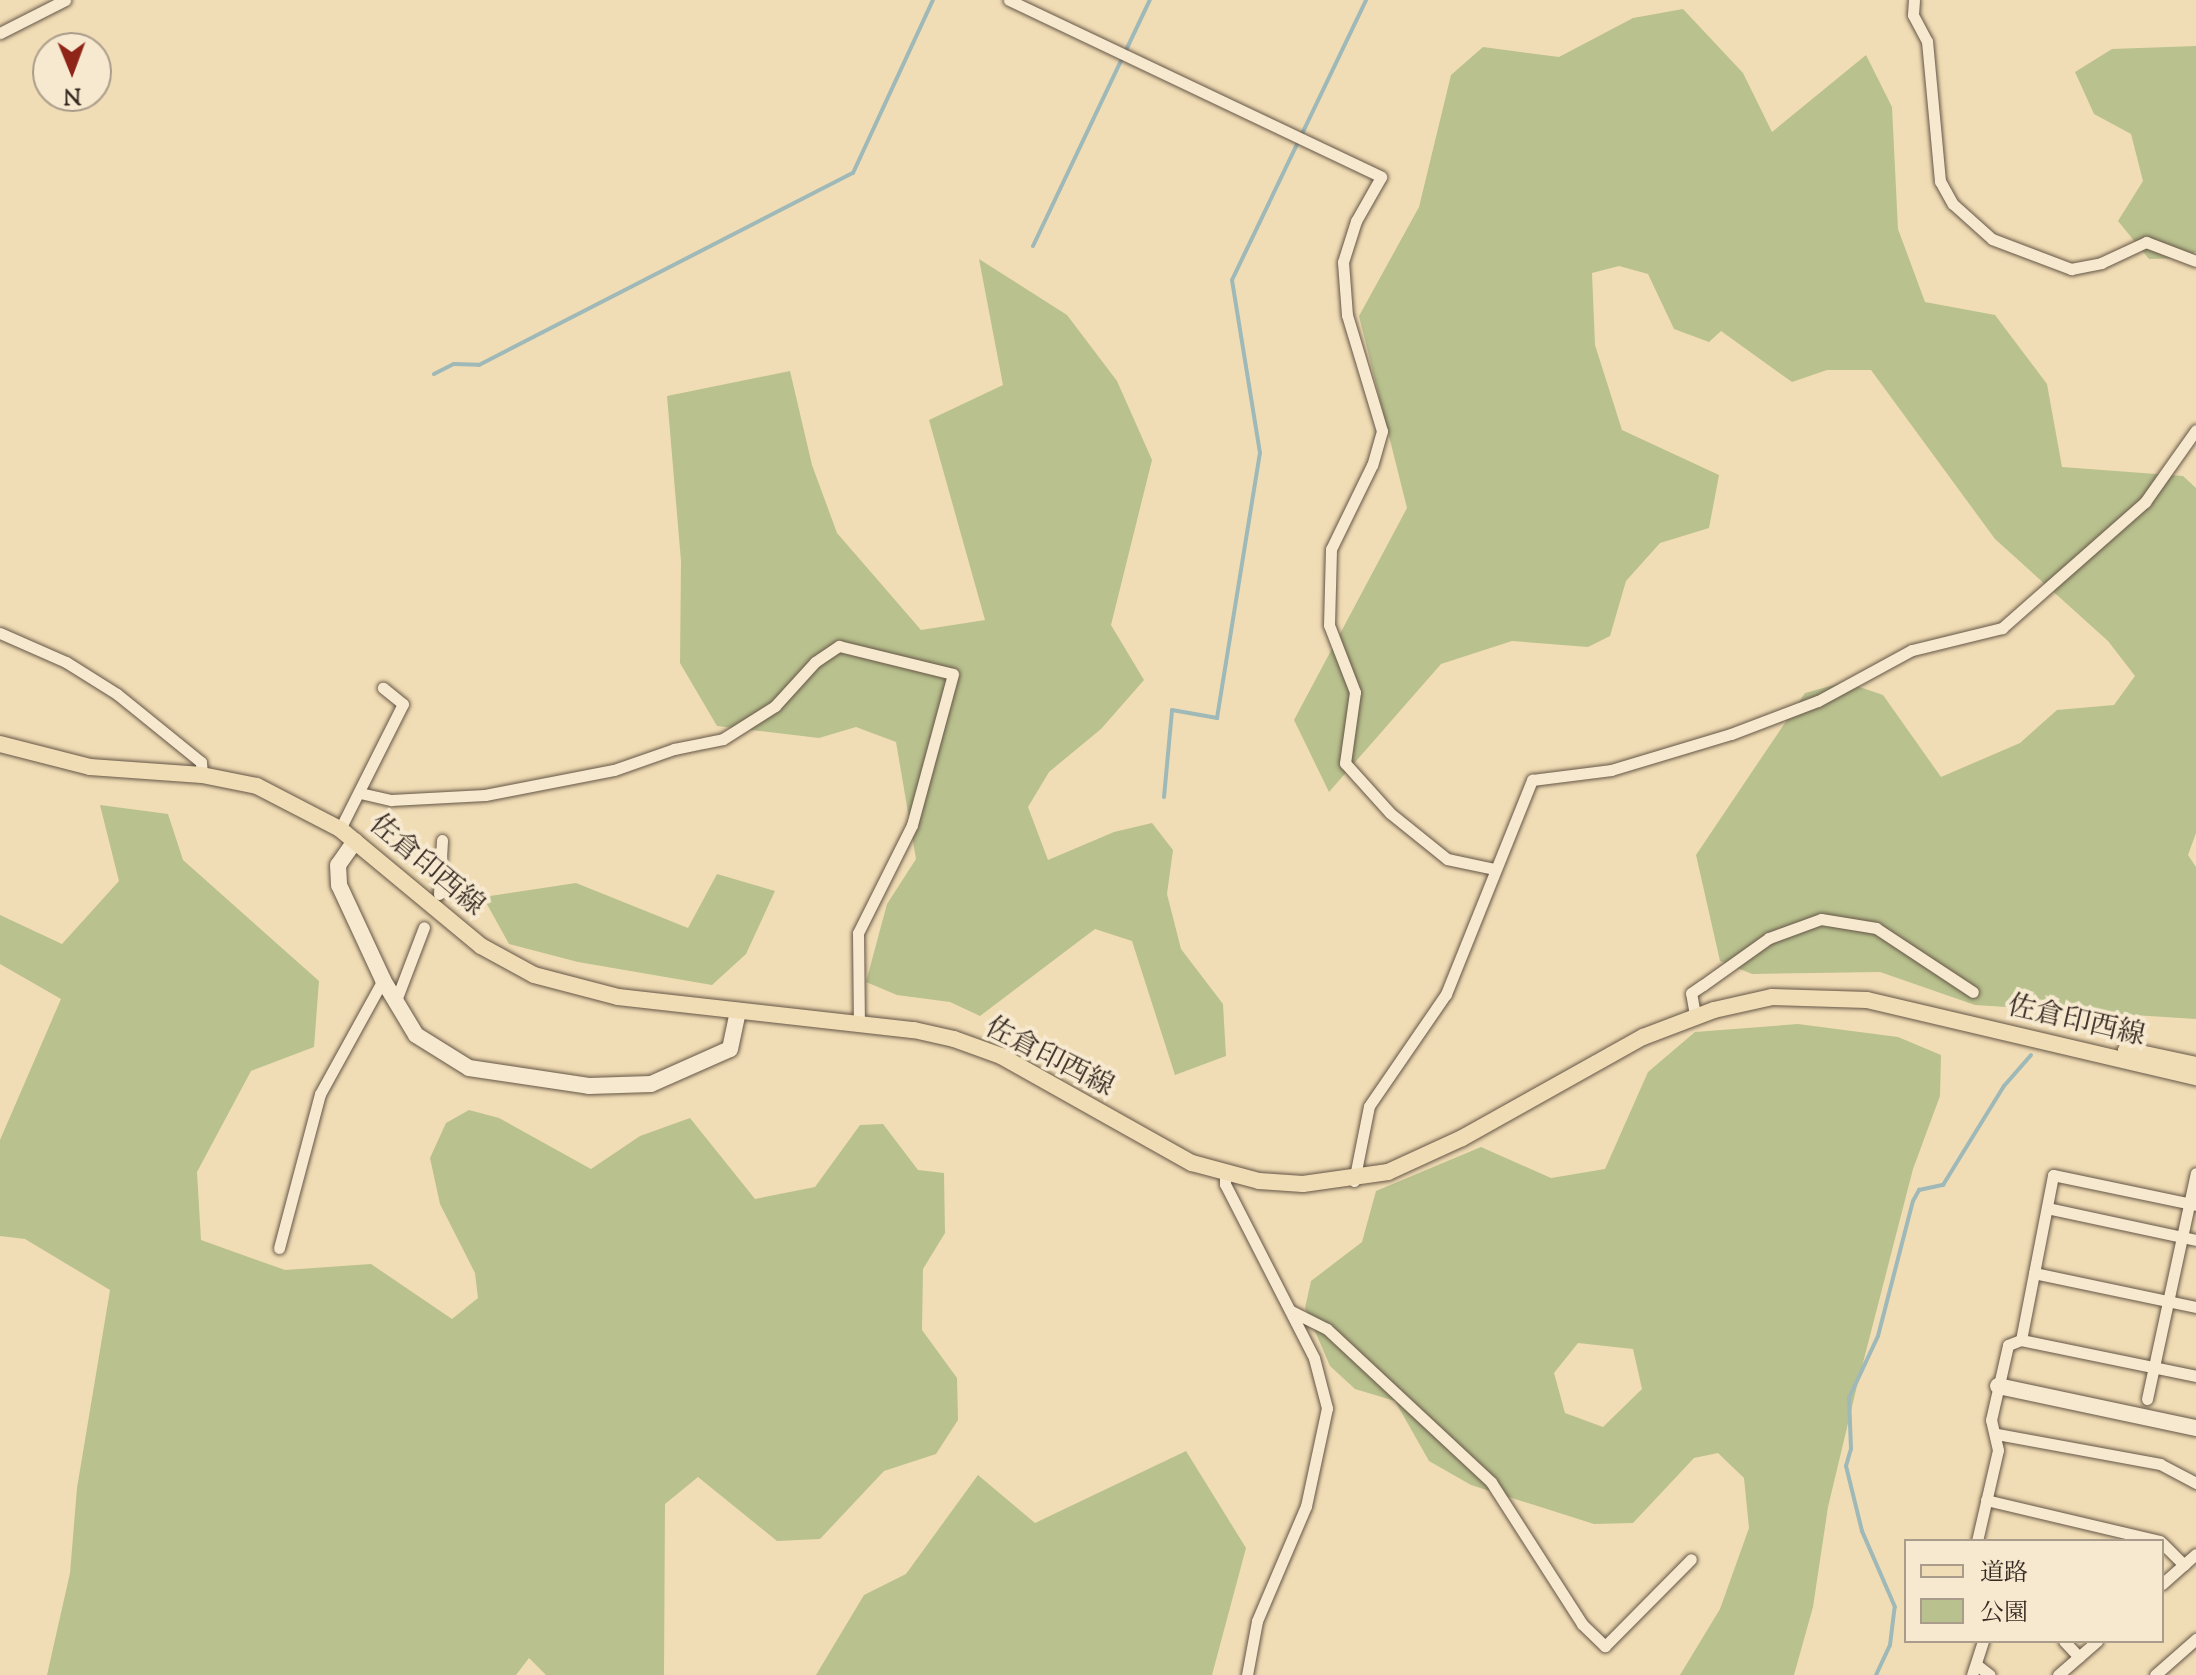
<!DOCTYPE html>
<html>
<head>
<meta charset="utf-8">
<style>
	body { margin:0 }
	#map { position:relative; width:2196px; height:1675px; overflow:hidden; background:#f1ddb5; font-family:"Sorts Mill Goudy","Noto Serif JP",serif }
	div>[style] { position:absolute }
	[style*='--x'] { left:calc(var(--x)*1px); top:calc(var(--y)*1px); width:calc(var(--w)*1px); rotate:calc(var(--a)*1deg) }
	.green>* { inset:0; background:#b9c18e }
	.stream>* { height:4px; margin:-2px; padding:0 2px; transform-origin:2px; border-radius:2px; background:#9fb9b8 }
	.roads { filter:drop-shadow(0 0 2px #655647) drop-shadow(0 0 2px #655647) }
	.street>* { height:11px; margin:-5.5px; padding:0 5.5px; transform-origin:5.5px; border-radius:5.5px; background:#f6e9cf }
	.secondary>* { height:16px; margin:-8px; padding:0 8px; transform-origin:8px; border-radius:8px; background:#f6e9cf }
	.primary>* { height:16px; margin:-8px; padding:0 8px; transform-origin:8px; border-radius:8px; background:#f1ddb5 }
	span { translate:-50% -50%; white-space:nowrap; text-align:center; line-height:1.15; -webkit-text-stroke:8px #f6e9cf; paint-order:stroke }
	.street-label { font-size:28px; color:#362922 }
	.legend { position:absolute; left:1904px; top:1539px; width:260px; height:104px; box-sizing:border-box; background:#f6e9cf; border:2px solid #a99c8a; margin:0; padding:10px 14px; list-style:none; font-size:24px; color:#362922 }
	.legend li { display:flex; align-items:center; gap:16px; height:40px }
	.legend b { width:40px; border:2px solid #a99c8a }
	.north { position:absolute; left:32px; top:32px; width:80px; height:80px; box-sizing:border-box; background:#f6e9cf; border:2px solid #a99c8a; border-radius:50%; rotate:179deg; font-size:22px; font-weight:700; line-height:32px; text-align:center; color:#362922 }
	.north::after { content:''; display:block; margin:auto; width:28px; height:36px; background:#8f2418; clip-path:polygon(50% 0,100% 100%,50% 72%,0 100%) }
</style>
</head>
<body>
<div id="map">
	<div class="green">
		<div style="clip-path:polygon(1683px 9px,1743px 73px,1772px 132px,1866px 55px,1892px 107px,1898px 229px,1925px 302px,1995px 315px,2047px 384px,2062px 467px,2183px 476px,2196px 488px,2196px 833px,2188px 855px,2196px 867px,2196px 1019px,1975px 1005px,1880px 972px,1752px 974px,1720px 961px,1696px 855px,1805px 693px,1845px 682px,1883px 695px,1941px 777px,2020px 743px,2057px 710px,2114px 705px,2135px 676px,2108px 641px,1995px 539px,1871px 370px,1827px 370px,1792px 382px,1721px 331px,1709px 342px,1674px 329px,1648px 274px,1619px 266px,1592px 273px,1595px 345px,1622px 430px,1719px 475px,1709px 528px,1660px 543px,1626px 581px,1610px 636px,1588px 647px,1512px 641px,1441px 664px,1329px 792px,1294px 720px,1407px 508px,1359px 316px,1419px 207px,1451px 75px,1483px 47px,1559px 57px,1633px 18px)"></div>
		<div style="clip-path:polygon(2196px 46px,2196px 252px,2183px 258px,2149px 259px,2118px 221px,2143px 181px,2131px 134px,2094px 114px,2075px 72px,2112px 49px)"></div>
		<div style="clip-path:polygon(979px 259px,1067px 315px,1117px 381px,1152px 460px,1111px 625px,1144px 680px,1101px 729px,1049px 772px,1028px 807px,1048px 860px,1114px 832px,1152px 823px,1173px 850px,1167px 894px,1181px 949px,1223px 1004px,1226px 1056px,1175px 1075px,1132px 941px,1095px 929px,980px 1016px,950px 1002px,897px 995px,866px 982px,887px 904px,916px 859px,896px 742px,856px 727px,819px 738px,717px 726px,680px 663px,681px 561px,667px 396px,790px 371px,812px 465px,837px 533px,921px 630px,985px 620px,929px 420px,1003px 385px)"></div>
		<div style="clip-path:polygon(100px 805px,168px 814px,183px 860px,319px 981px,314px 1047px,251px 1071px,197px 1172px,201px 1240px,285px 1270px,371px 1264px,452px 1319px,478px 1298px,475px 1273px,440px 1204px,430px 1158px,446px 1123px,469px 1110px,499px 1118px,591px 1169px,640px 1136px,690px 1118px,755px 1199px,815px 1187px,860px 1125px,883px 1124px,918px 1170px,944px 1173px,945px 1233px,923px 1269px,922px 1330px,957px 1378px,958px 1420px,936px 1454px,884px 1471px,820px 1539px,777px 1541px,698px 1477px,665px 1504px,664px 1675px,546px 1675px,529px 1658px,516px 1675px,47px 1675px,70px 1573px,77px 1488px,110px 1290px,25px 1239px,0 1236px,0 1140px,61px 999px,0 964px,0 915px,62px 944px,119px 881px)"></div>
		<div style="clip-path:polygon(717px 874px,775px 891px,746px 954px,712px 985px,578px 962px,509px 944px,483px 897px,576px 883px,688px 928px)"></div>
		<div style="clip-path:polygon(evenodd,1798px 1024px,1898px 1037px,1941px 1055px,1940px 1096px,1913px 1169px,1856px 1390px,1828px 1507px,1813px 1607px,1794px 1675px,1680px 1675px,1720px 1609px,1749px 1528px,1744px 1478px,1718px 1453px,1694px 1458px,1633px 1523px,1594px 1524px,1471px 1485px,1429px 1461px,1395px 1401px,1355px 1389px,1330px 1366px,1305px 1308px,1311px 1281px,1362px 1242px,1376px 1191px,1481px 1147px,1551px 1178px,1605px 1169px,1648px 1072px,1695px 1032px,1798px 1024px,1578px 1343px,1633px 1349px,1642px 1389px,1603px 1427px,1565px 1413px,1554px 1373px,1578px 1343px)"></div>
		<div style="clip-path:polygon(1186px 1451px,1246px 1548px,1212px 1675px,816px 1675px,864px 1595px,906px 1574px,978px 1475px,1035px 1523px)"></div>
	</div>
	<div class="stream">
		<div style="--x:1033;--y:246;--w:272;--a:-64.6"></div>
		<div style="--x:434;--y:374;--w:22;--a:-27"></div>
		<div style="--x:454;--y:364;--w:25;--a:2"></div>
		<div style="--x:479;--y:365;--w:420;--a:-27.2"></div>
		<div style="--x:853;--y:173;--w:191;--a:-65.2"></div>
		<div style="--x:1164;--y:797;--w:87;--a:-84.7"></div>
		<div style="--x:1172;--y:710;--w:46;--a:10.1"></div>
		<div style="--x:1217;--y:718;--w:268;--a:-80.8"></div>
		<div style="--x:1260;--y:453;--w:175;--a:-99.2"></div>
		<div style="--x:1232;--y:280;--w:310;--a:-64.4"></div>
		<div style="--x:1876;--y:1675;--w:33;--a:-65"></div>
		<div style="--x:1890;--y:1645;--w:38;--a:-83"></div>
		<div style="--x:1895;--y:1607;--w:83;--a:-113.5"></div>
		<div style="--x:1862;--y:1531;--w:67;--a:-103.8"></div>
		<div style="--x:1846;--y:1466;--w:18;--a:-74"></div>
		<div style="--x:1851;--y:1449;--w:51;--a:-92.2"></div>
		<div style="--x:1849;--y:1398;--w:68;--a:-64.9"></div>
		<div style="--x:1878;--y:1336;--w:139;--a:-75.5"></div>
		<div style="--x:1913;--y:1201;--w:13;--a:-61"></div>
		<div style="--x:1919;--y:1190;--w:25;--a:-12"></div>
		<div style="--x:1943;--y:1185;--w:116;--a:-58.4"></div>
		<div style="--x:2004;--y:1086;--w:41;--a:-48.9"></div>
	</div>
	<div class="roads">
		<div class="street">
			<div style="--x:1009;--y:0;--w:412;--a:25.4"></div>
			<div style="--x:1381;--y:177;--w:51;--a:119.6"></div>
			<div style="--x:1356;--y:221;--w:43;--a:107.6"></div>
			<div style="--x:1343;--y:262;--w:53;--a:85.7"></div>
			<div style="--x:1347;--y:315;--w:121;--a:73.2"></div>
			<div style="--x:1382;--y:431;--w:35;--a:106"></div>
			<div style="--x:1372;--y:465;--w:93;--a:116"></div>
			<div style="--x:1331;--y:549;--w:76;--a:91.5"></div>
			<div style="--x:1329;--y:625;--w:72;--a:68.8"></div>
			<div style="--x:1355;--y:692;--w:72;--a:98"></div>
			<div style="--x:1345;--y:763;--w:67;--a:48"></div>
			<div style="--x:1390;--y:813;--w:73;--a:38.9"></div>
			<div style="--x:1447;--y:859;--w:49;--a:11.8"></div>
			<div style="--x:1914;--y:0;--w:15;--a:94"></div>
			<div style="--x:1913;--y:15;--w:30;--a:62"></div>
			<div style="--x:1927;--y:41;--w:141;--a:84.7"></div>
			<div style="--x:1940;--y:181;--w:26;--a:61"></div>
			<div style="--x:1953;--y:204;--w:52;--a:41.9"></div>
			<div style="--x:1992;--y:239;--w:85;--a:20.8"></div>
			<div style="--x:2071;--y:269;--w:31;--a:-11"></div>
			<div style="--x:2101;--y:263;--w:50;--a:-25"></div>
			<div style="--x:2146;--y:242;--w:53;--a:20.8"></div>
			<div style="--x:0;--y:33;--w:73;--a:-26.9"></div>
			<div style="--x:0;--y:633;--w:72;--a:23.7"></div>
			<div style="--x:66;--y:662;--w:60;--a:32.1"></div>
			<div style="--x:117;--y:694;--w:108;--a:39"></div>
			<div style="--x:201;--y:762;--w:13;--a:86"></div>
			<div style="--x:360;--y:793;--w:32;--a:13"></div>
			<div style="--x:391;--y:800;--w:94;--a:-3"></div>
			<div style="--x:485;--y:795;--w:131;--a:-11"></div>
			<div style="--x:614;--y:770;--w:64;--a:-19.3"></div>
			<div style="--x:674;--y:749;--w:50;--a:-11.5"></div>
			<div style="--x:723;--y:739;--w:62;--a:-32.4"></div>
			<div style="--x:775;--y:706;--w:59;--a:-47.7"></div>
			<div style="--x:815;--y:662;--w:29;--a:-34"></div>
			<div style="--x:839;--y:646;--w:117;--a:13.8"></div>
			<div style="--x:953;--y:674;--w:156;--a:105.2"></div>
			<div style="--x:912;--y:825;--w:121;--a:116.6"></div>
			<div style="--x:858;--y:933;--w:90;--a:89.4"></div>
			<div style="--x:340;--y:829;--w:140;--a:-63.3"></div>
			<div style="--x:403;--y:704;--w:26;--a:-141"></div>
			<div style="--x:439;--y:894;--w:54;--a:-86.8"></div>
			<div style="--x:395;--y:1003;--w:81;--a:-69.1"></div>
			<div style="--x:1695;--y:1015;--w:22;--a:-100"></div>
			<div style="--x:1691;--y:993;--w:14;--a:-34"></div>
			<div style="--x:1703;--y:985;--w:81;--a:-35.5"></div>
			<div style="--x:1769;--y:938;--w:55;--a:-20.1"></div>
			<div style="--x:1821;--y:919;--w:56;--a:9.3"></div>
			<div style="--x:1876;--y:928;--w:116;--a:33.4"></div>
			<div style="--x:1225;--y:1174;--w:10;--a:90"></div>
			<div style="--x:1225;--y:1184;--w:195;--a:62.9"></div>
			<div style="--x:1314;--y:1358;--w:52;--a:75.4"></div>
			<div style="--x:1327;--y:1408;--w:100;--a:102.1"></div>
			<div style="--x:1306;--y:1506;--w:125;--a:113.1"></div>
			<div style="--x:1257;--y:1621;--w:55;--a:100.5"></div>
			<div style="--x:1354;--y:1181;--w:76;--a:-78.7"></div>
			<div style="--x:1369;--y:1106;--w:136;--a:-55.5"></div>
			<div style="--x:1446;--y:994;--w:231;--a:-68.1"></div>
			<div style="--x:1532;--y:780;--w:80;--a:-7.2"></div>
			<div style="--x:1611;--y:770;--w:125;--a:-16.7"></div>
			<div style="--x:1731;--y:734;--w:93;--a:-20.8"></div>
			<div style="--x:1818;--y:701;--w:107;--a:-28.5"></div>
			<div style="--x:1912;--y:650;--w:93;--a:-13.7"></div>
			<div style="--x:2002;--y:628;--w:191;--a:-41.4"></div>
			<div style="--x:2145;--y:502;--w:88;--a:-54.7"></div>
			<div style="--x:2047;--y:1208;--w:152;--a:12.1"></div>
			<div style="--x:279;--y:1248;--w:159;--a:-75.1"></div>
			<div style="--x:320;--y:1094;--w:130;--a:-61.1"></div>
			<div style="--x:2034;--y:1273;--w:166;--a:11.9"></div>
			<div style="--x:1291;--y:1311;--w:40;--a:26.6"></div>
			<div style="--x:1327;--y:1329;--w:224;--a:43"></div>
			<div style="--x:1491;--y:1482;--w:169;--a:57.3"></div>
			<div style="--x:1582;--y:1624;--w:32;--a:44"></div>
			<div style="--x:1605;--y:1646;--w:122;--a:-45.3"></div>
			<div style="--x:2021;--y:1340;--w:168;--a:-79"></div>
			<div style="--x:2053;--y:1175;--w:146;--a:11.8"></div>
			<div style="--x:2147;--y:1399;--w:231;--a:-77.8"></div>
			<div style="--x:1997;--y:1434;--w:166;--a:10.4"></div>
			<div style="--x:2160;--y:1464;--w:41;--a:27.8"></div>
			<div style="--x:1986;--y:1500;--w:179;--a:13.3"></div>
			<div style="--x:1977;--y:1541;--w:93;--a:-77"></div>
			<div style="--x:1998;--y:1450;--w:31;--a:-103"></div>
			<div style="--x:1991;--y:1420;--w:77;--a:-77.2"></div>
			<div style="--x:2008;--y:1345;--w:14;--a:-21"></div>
			<div style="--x:2021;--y:1340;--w:179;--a:11.6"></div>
			<div style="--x:2162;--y:1543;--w:31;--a:45"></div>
			<div style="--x:2162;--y:1584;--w:45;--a:-41.4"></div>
			<div style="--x:2064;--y:1641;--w:22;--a:47"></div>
			<div style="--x:1977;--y:1665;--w:16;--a:38"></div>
			<div style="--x:1972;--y:1675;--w:36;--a:-72"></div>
			<div style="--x:2058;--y:1675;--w:52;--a:-41.1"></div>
			<div style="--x:2155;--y:1675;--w:55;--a:-41.3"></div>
		</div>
		<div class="secondary">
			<div style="--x:355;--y:841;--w:29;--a:125"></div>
			<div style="--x:338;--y:865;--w:20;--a:87"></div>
			<div style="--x:339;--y:885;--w:105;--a:65.1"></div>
			<div style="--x:383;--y:980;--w:64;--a:59"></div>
			<div style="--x:416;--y:1035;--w:62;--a:31.9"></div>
			<div style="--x:469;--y:1068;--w:121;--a:8.5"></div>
			<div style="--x:589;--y:1086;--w:62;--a:-1.8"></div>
			<div style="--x:651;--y:1084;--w:86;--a:-23.9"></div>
			<div style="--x:730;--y:1049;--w:39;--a:-78"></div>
			<div style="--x:1998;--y:1386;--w:202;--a:12"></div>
		</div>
		<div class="primary">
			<div style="--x:0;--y:744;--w:93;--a:14.3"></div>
			<div style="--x:90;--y:767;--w:112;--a:4.1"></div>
			<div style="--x:202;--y:775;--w:56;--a:11.3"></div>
			<div style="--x:257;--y:786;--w:93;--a:27.4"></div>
			<div style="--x:340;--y:829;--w:183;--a:39.7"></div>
			<div style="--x:481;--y:946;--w:60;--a:28.7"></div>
			<div style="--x:534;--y:975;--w:87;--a:14.7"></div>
			<div style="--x:618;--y:997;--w:298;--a:6.4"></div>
			<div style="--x:914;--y:1030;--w:41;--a:12.7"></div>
			<div style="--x:954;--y:1039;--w:50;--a:19.9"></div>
			<div style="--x:1001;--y:1056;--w:219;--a:29.3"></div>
			<div style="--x:1192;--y:1163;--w:69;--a:15"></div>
			<div style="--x:1259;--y:1181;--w:44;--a:3.9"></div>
			<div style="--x:1303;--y:1184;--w:86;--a:-8"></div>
			<div style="--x:1388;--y:1172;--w:81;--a:-24.7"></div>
			<div style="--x:1462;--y:1138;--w:207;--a:-29.2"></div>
			<div style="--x:1643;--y:1037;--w:76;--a:-20.8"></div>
			<div style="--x:1714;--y:1010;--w:59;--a:-12.6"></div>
			<div style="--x:1772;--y:997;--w:95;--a:1.8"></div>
			<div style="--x:1867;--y:1000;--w:338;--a:13.2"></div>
			<div style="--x:2126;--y:1050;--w:72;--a:12.1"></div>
		</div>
	</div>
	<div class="street-label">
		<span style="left:426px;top:866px;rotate:40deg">佐倉印西線</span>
		<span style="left:2076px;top:1022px;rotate:13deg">佐倉印西線</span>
		<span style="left:1049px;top:1058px;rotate:27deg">佐倉印西線</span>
	</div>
	<ul class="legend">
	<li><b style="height:10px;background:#f1ddb5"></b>道路</li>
	<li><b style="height:22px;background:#b9c18e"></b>公園</li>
	</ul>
	<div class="north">N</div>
</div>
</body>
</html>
